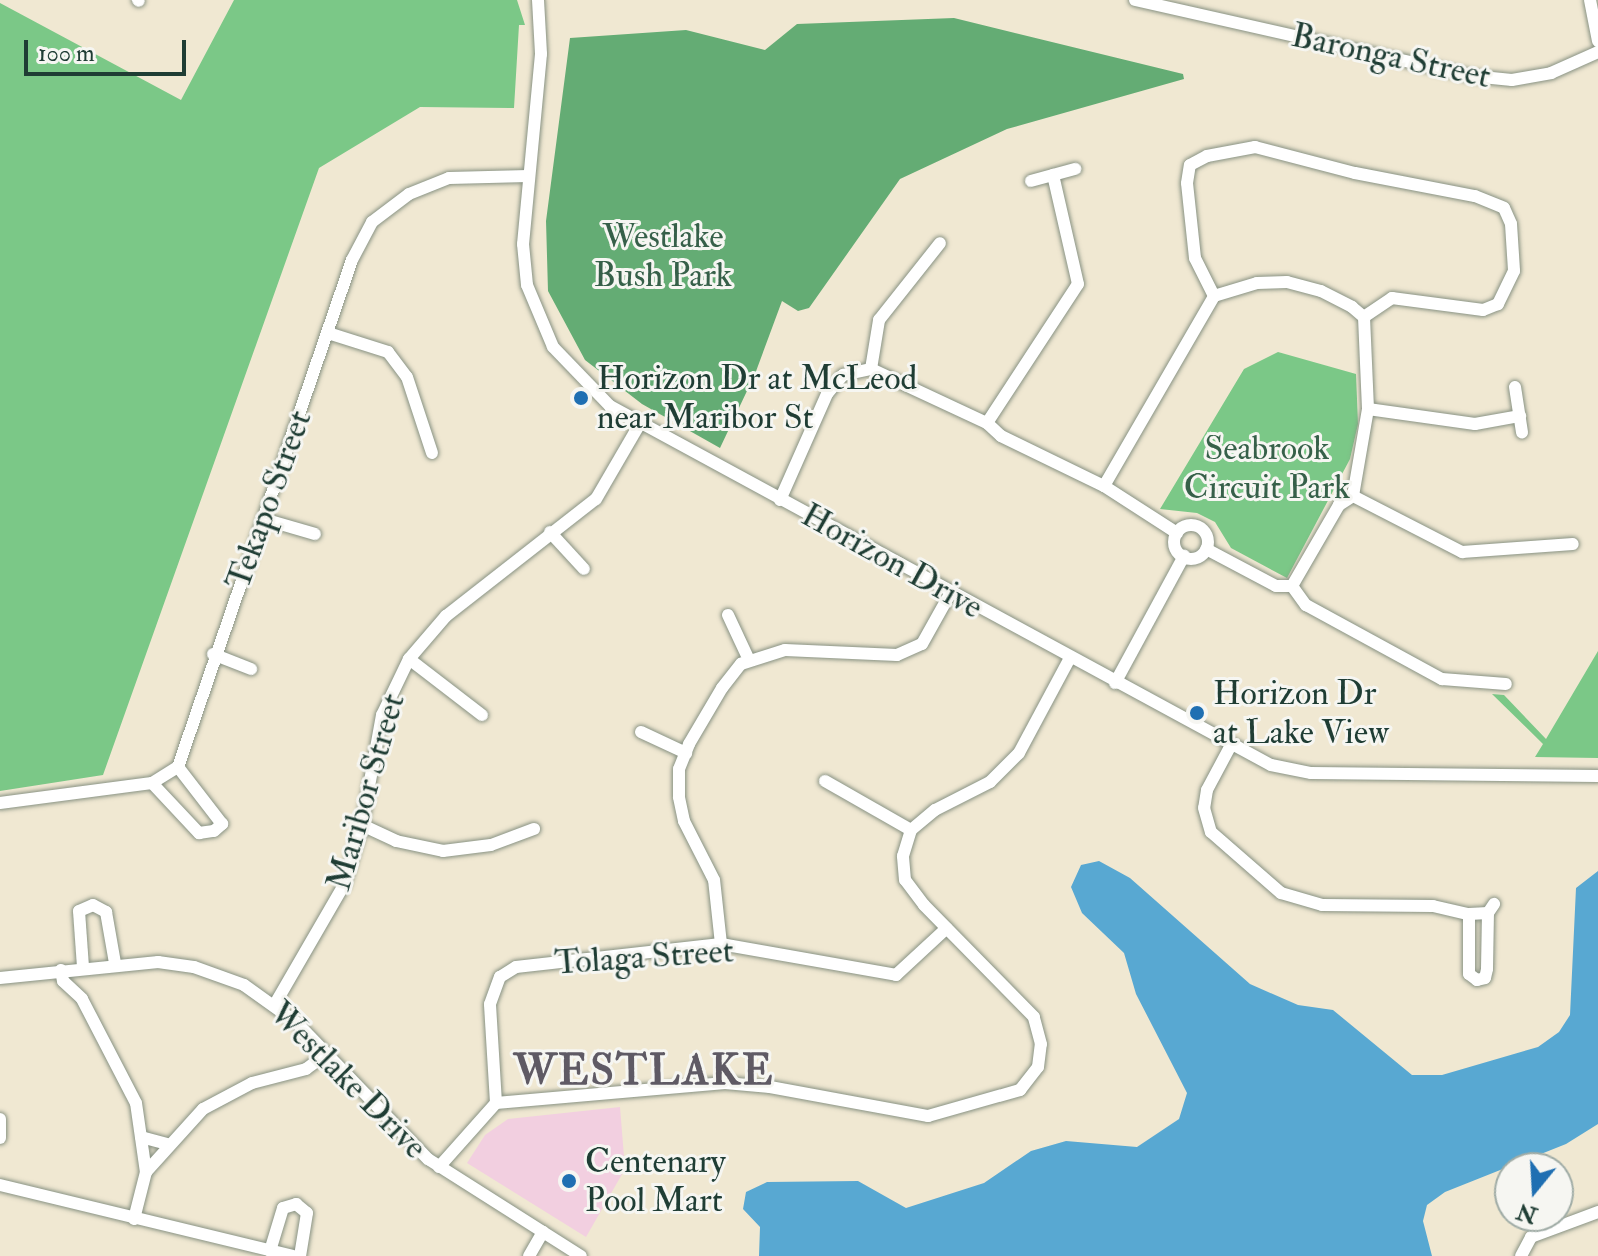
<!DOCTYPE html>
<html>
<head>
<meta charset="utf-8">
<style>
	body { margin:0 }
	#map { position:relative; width:1598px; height:1256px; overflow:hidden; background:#f0e8d2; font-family:"IM FELL Double Pica",serif }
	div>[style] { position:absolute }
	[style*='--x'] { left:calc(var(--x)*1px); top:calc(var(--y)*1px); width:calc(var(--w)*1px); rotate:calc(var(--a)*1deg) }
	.built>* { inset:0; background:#f2cfe0 }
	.green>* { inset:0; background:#7bc887 }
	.forest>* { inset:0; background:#64ac74 }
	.water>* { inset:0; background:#58a8d2 }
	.roads { filter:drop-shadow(0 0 2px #889283) drop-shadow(0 0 2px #889283) }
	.minor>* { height:12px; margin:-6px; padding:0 6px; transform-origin:6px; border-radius:6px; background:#fff }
	.minor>.ring { margin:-6px; padding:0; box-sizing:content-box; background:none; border:12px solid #fff; border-radius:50% }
	.dots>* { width:22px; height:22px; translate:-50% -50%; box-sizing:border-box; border:4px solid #f6f6f2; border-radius:50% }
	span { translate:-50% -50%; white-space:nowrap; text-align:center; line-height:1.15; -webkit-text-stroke:6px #f6f6f2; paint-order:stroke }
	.street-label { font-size:34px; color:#1f3d34 }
	.park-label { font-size:34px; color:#366049 }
	.poi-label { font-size:34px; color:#1f3d34 }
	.left { translate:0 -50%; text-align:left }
	.district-label { font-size:42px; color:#5f5a64; font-weight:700; letter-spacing:2px }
	.north { position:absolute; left:1494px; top:1152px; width:80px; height:80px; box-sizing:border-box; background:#f6f6f2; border:2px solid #a0aca6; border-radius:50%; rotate:198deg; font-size:22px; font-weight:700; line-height:32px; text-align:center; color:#1f3d34 }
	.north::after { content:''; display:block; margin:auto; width:28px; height:36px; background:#1f6fb2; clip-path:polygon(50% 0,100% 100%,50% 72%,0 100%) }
	.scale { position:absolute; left:24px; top:40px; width:162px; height:36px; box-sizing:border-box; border:4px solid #1f3d34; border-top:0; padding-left:10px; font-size:24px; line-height:28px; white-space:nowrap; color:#1f3d34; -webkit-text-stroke:6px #f6f6f2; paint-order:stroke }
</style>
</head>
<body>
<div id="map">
	<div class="built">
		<div style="clip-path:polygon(620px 1107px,625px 1169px,586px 1237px,467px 1163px,485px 1135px,508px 1119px)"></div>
	</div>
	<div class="green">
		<div style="clip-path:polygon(234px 0,517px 0,525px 25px,519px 25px,514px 108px,420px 107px,319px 168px,103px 775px,0 791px,0 3px,181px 100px)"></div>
		<div style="clip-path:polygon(1278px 352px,1356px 374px,1358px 424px,1350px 459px,1287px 578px,1231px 548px,1215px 522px,1197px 513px,1160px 509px,1244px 369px)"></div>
		<div style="clip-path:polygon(1598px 651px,1598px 758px,1535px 757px,1543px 744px,1492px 694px,1504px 695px,1546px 739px)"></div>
	</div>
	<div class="forest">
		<div style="clip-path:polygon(954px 18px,1183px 74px,1184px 79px,1007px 129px,900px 179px,809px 308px,798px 311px,782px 301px,755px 374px,720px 448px,642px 404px,585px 360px,548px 291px,546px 221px,570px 38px,686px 30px,765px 50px,797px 24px)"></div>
	</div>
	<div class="water">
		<div style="clip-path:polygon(1099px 861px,1130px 878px,1250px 984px,1298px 1005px,1333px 1010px,1412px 1075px,1442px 1075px,1538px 1047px,1559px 1032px,1570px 1015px,1576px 888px,1598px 871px,1598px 1124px,1566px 1144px,1445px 1192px,1427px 1205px,1423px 1221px,1432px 1256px,759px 1256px,760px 1227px,743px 1209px,746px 1192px,767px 1182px,858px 1181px,906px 1208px,984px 1183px,1031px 1151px,1066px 1141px,1137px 1147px,1179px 1119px,1187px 1093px,1136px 994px,1124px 953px,1082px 913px,1071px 887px,1081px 865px)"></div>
	</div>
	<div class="roads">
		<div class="minor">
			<div style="--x:138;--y:0;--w:1;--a:45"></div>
			<div style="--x:538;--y:0;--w:54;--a:86.8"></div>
			<div style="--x:541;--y:54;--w:191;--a:95.4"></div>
			<div style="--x:523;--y:244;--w:41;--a:84.4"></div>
			<div style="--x:527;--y:285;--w:67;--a:67.2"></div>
			<div style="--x:553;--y:347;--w:82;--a:46"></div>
			<div style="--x:610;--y:406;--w:752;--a:28.51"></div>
			<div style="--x:1271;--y:765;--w:41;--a:11.3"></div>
			<div style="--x:1311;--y:773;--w:287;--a:0.6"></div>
			<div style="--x:1135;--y:0;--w:345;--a:12.7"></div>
			<div style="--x:1472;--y:76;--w:40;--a:5.7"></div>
			<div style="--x:1512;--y:80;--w:40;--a:-10"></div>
			<div style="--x:1551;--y:73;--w:51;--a:-24.1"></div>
			<div style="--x:1590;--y:0;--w:42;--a:79"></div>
			<div style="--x:1031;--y:181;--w:46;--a:-15.3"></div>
			<div style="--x:1214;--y:296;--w:42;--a:-116.6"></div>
			<div style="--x:1195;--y:258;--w:75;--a:-96.1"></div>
			<div style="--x:1187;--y:183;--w:18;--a:-81"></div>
			<div style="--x:1190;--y:165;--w:19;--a:-28"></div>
			<div style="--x:1207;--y:156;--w:49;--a:-10.6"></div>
			<div style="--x:1255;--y:147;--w:103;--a:14.6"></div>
			<div style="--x:1355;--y:173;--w:122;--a:10.9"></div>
			<div style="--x:1475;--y:196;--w:31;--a:22"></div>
			<div style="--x:1504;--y:208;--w:17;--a:66"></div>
			<div style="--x:1511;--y:224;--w:47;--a:86.3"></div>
			<div style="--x:1514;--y:271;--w:37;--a:116"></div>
			<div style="--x:1498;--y:304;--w:16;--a:158"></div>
			<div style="--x:1483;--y:310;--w:92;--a:-172.5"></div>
			<div style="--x:1392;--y:298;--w:34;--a:146"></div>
			<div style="--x:328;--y:333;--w:63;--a:17.6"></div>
			<div style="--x:388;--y:352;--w:31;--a:53"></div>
			<div style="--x:407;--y:377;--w:80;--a:71.8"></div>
			<div style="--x:871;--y:369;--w:50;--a:-80.7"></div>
			<div style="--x:879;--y:320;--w:98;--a:-51.6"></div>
			<div style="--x:1515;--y:387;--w:46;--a:81.2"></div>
			<div style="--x:1368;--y:409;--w:108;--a:8"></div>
			<div style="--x:1475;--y:424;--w:46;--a:-10.1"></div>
			<div style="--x:987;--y:423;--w:166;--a:-56.8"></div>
			<div style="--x:1078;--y:284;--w:112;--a:-102.9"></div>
			<div style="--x:1104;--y:486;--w:220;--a:-59.9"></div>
			<div style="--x:1214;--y:296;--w:45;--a:-16.8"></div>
			<div style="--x:1257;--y:283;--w:30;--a:-2"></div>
			<div style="--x:1287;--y:282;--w:35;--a:15"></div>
			<div style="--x:1321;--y:291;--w:35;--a:27"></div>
			<div style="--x:1352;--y:307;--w:16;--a:40"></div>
			<div style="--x:1364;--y:317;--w:92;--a:87.5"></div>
			<div style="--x:1368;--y:409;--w:88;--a:99.8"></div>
			<div style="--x:1353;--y:496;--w:17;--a:147"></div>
			<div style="--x:1339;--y:505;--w:94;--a:120.1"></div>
			<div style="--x:1292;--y:586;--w:16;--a:180"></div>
			<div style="--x:1276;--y:586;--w:79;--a:-152.1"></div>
			<div style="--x:1353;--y:496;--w:123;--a:27.2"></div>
			<div style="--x:1462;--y:552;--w:111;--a:-4.1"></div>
			<div style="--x:780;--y:500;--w:116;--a:-66.1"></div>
			<div style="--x:827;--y:394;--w:25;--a:-50"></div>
			<div style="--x:843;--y:375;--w:29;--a:-12"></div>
			<div style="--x:871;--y:369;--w:128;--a:25"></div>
			<div style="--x:987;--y:423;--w:19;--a:43"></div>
			<div style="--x:1001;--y:436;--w:114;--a:25.9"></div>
			<div style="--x:1104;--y:486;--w:87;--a:32.8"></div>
			<div style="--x:263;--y:519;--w:54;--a:16.1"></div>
			<div class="ring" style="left:1174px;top:525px;width:22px;height:22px"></div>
			<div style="--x:550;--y:532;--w:50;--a:47.4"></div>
			<div style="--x:1292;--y:586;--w:24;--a:54"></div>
			<div style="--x:1306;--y:605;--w:155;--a:28.6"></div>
			<div style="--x:1442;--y:679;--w:64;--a:4.5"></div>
			<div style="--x:728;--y:615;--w:50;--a:65"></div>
			<div style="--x:213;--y:654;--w:41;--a:21.5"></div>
			<div style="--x:409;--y:659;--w:92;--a:37.5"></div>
			<div style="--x:1115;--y:683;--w:145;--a:-61.5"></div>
			<div style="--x:641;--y:732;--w:50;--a:25"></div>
			<div style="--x:1231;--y:745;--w:51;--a:118.1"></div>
			<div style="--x:1207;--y:790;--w:18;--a:99"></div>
			<div style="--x:1204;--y:808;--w:25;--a:74"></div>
			<div style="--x:1211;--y:832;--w:93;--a:41.1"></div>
			<div style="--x:1281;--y:893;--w:43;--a:16.3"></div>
			<div style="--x:1322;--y:905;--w:111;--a:0.5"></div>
			<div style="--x:1433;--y:906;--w:37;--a:13"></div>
			<div style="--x:1469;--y:914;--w:19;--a:-3"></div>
			<div style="--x:1488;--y:913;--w:11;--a:-56"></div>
			<div style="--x:825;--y:781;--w:99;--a:29.7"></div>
			<div style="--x:152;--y:783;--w:69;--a:46.8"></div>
			<div style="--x:199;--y:833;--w:15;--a:-8"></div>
			<div style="--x:214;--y:831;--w:11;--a:-41"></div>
			<div style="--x:222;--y:824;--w:72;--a:-127.7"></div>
			<div style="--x:0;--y:803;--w:153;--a:-7.5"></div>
			<div style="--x:152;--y:783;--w:31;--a:-32"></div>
			<div style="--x:178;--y:767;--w:536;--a:-71.06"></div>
			<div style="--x:352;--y:260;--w:43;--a:-62.2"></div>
			<div style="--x:372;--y:222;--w:46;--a:-37.1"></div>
			<div style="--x:409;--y:194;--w:43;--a:-21.8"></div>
			<div style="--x:449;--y:178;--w:79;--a:-1.5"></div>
			<div style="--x:362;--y:825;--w:38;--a:25"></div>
			<div style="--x:396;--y:841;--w:48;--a:12"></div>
			<div style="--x:443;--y:851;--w:48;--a:-7.1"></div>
			<div style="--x:491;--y:845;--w:46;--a:-20.4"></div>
			<div style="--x:1469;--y:914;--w:60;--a:90"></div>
			<div style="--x:1469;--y:974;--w:10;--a:37"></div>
			<div style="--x:1477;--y:980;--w:8;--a:-14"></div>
			<div style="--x:1485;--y:978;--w:9;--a:-77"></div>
			<div style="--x:1487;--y:969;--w:56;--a:-89"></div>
			<div style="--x:721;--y:944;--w:64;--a:-96.2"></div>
			<div style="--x:714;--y:880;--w:66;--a:-117"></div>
			<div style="--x:684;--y:821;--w:25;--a:-102"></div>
			<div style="--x:679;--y:797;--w:28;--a:-90"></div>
			<div style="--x:679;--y:769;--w:27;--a:-68"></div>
			<div style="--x:689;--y:744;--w:65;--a:-59.5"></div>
			<div style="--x:722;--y:688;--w:31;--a:-52"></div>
			<div style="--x:741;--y:664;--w:46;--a:-17.7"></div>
			<div style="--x:785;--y:650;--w:112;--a:2.6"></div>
			<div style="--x:897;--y:655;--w:27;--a:-24"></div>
			<div style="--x:922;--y:644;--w:57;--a:-60.8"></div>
			<div style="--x:83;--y:967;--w:56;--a:-94.1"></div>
			<div style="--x:79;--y:911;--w:15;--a:-23"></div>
			<div style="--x:93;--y:905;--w:15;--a:28"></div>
			<div style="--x:106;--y:912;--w:52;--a:80"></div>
			<div style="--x:61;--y:970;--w:11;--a:80"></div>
			<div style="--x:63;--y:981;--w:26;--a:43"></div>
			<div style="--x:82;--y:999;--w:117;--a:62.6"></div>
			<div style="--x:136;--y:1103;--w:70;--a:81.8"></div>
			<div style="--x:0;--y:978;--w:159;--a:-5.8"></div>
			<div style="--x:158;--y:962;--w:36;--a:8"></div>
			<div style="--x:194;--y:967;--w:53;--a:19.8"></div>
			<div style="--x:244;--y:985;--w:65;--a:35.6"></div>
			<div style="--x:297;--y:1023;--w:189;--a:46.1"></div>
			<div style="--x:428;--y:1159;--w:181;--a:32.4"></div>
			<div style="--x:275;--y:1004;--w:138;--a:-59.9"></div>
			<div style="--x:344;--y:885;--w:63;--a:-73.3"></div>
			<div style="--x:362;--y:825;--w:112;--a:-79.7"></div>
			<div style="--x:382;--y:715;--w:62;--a:-64.3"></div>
			<div style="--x:409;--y:659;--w:57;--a:-49.3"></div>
			<div style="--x:446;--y:616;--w:190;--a:-38"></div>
			<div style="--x:596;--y:499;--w:86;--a:-59.8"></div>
			<div style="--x:496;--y:1103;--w:99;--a:-93.5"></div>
			<div style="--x:490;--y:1004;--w:29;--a:-70"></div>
			<div style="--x:500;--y:977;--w:19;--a:-32"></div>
			<div style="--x:516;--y:967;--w:206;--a:-6.4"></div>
			<div style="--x:721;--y:944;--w:178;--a:10"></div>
			<div style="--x:896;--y:975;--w:69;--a:-42.7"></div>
			<div style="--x:0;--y:1119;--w:19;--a:90"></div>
			<div style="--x:141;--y:1137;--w:30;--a:15"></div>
			<div style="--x:439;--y:1167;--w:86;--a:-48.3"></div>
			<div style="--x:496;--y:1103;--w:230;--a:-5"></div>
			<div style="--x:725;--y:1083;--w:45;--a:5.1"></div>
			<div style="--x:770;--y:1087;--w:161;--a:10.4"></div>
			<div style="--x:928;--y:1116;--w:96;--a:-15.8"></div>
			<div style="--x:1020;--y:1090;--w:29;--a:-52"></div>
			<div style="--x:1038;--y:1067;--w:23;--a:-83"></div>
			<div style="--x:1041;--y:1044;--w:28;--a:-105"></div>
			<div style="--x:1034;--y:1017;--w:157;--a:-134.5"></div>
			<div style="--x:924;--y:905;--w:31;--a:-127"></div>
			<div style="--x:905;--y:880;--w:24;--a:-95"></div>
			<div style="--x:903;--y:856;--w:27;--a:-73"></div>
			<div style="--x:911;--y:830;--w:31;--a:-40"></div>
			<div style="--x:935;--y:810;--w:62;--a:-27"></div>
			<div style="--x:990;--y:782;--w:41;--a:-45"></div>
			<div style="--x:1019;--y:753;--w:108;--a:-61.8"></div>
			<div style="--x:0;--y:1185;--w:301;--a:13.6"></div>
			<div style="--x:134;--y:1219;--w:49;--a:-75.7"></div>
			<div style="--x:146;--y:1172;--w:85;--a:-47.9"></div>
			<div style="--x:203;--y:1109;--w:55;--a:-28"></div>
			<div style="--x:252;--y:1083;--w:56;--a:-14.5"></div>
			<div style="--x:306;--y:1069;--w:26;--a:-36"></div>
			<div style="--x:270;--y:1251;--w:45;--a:-73.2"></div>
			<div style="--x:283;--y:1208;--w:14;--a:-17"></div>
			<div style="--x:296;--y:1204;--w:14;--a:39"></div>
			<div style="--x:307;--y:1213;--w:44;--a:99.2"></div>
			<div style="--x:529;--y:1256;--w:28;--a:-60"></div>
			<div style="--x:1521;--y:1256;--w:21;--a:-62"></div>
			<div style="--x:1531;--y:1237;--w:72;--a:-20.5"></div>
		</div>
	</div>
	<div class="dots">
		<div style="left:581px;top:398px;background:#1f6fb2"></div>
		<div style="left:1197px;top:713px;background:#1f6fb2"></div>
		<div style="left:569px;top:1181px;background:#1f6fb2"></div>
	</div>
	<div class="street-label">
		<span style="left:1391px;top:56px;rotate:12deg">Baronga Street</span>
		<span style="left:269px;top:500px;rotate:-70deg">Tekapo Street</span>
		<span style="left:892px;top:561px;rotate:29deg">Horizon Drive</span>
		<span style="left:366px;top:792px;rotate:-74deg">Maribor Street</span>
		<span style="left:644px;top:957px;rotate:-4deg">Tolaga Street</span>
		<span style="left:348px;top:1080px;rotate:45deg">Westlake Drive</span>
	</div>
	<div class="park-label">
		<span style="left:663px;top:256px">Westlake<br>Bush Park</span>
		<span style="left:1267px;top:468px">Seabrook<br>Circuit Park</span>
	</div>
	<div class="poi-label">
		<span class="left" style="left:597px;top:398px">Horizon Dr at McLeod<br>near Maribor St</span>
		<span class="left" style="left:1213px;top:713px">Horizon Dr<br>at Lake View</span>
		<span class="left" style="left:585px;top:1181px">Centenary<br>Pool Mart</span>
	</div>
	<div class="district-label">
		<span style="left:644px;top:1071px">WESTLAKE</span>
	</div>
	<div class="north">N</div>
	<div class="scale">100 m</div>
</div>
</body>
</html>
